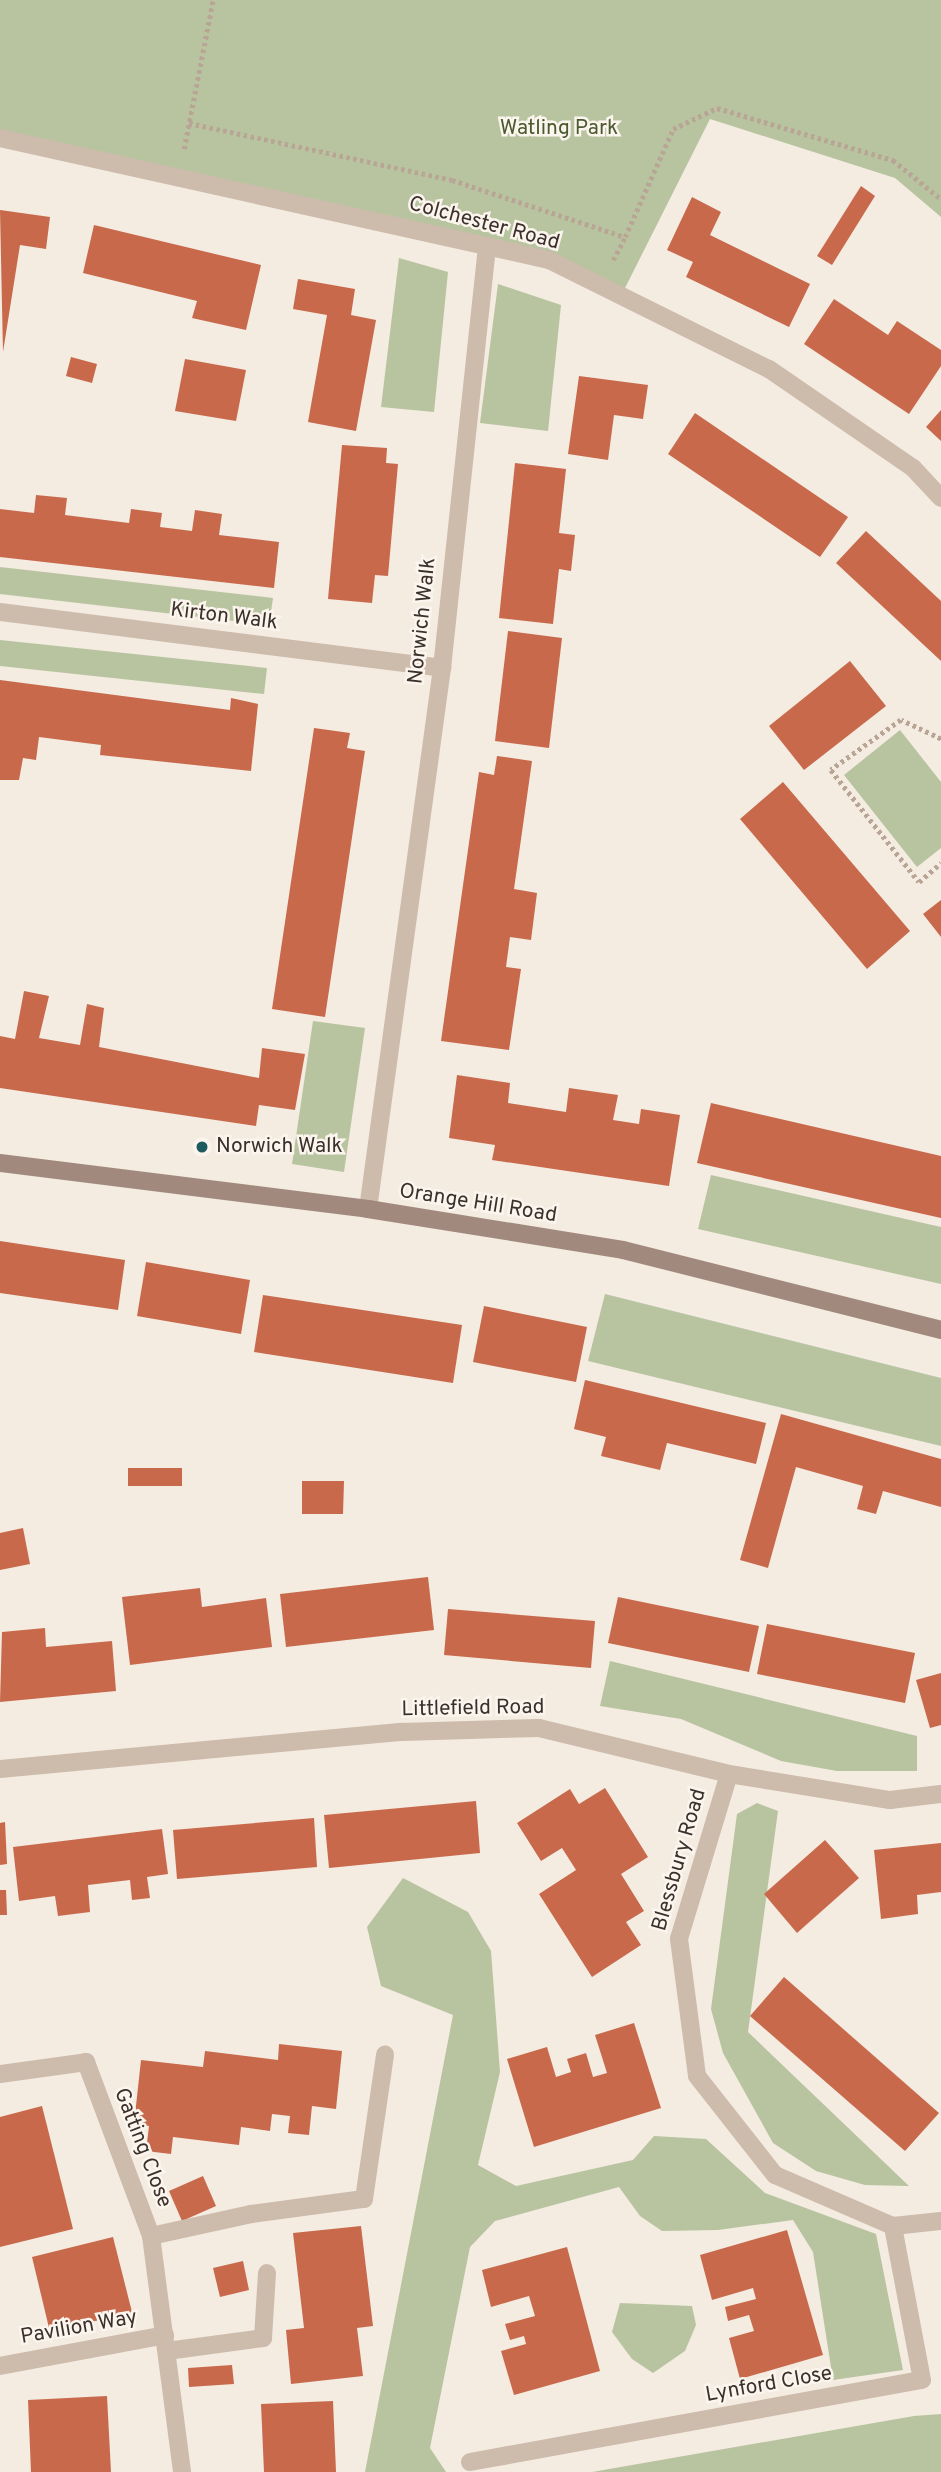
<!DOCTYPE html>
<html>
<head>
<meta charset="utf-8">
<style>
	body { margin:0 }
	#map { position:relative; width:941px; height:2472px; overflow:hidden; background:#f4ebe1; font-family:Overpass,sans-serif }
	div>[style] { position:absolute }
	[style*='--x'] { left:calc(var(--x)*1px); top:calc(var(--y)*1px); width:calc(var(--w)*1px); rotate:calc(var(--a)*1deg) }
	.green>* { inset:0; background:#b8c4a0 }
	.building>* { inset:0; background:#c8694b }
	.path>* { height:4.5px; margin-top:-2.25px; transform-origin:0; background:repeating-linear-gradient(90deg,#b9a596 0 3.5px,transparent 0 7px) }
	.lane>* { height:18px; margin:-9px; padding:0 9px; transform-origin:9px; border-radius:9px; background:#cdbbac }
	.street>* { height:18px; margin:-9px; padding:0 9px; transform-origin:9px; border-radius:9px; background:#cdbbac }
	.secondary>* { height:18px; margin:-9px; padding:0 9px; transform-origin:9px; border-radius:9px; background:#a18a7d }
	.dots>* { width:19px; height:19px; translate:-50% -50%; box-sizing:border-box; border:4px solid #fbf5ee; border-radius:50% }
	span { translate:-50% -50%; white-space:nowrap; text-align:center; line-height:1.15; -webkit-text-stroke:5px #fbf5ee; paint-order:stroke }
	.park-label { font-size:21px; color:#4a5a2e }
	.street-label { font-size:21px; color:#3b302b }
	.poi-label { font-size:21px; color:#3b302b }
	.left { translate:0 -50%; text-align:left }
</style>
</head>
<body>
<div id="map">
	<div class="green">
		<div style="clip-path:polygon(0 0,941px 0,941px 217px,895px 178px,710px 119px,621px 296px,549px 260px,0 139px)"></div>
		<div style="clip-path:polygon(399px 258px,448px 272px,434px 412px,381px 407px)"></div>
		<div style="clip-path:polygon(498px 284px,561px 305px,548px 431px,480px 423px)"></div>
		<div style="clip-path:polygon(0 567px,273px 598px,269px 625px,0 594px)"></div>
		<div style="clip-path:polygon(0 640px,267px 668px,264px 694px,0 666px)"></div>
		<div style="clip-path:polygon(900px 730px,941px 782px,941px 848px,917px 867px,844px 775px)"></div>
		<div style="clip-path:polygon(313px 1021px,365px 1028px,344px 1172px,292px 1164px)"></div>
		<div style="clip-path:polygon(711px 1175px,941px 1227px,941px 1284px,698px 1229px)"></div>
		<div style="clip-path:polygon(605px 1294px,941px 1378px,941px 1446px,588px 1361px)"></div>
		<div style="clip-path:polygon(610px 1661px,917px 1736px,917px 1771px,837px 1771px,781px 1761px,681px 1719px,600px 1706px)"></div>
		<div style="clip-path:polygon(757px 1803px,778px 1811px,748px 2032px,909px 2186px,865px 2185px,816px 2171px,773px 2143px,723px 2053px,711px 2009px,737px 1814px)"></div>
		<div style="clip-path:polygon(403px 1878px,468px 1912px,491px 1951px,500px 2072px,478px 2165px,516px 2186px,633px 2160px,654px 2136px,706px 2139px,765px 2193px,876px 2234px,903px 2370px,833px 2380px,813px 2252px,793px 2220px,718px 2230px,662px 2231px,640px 2216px,619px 2187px,495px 2221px,470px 2247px,430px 2448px,446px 2472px,365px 2472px,453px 2015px,381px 1986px,367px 1927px)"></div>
		<div style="clip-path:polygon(620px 2303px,692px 2306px,696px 2325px,685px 2351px,653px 2373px,632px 2359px,612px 2332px)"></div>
		<div style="clip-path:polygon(941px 2414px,941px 2472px,592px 2472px,914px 2416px)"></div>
	</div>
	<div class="building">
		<div style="clip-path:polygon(861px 186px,875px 196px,832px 265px,817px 256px)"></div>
		<div style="clip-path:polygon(692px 197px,721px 212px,710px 235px,810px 284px,789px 327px,686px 277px,693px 262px,667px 250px)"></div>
		<div style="clip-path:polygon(0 210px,50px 217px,46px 249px,20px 245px,3px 352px)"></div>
		<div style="clip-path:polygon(94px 225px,261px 265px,246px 330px,192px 318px,197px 301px,83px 273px)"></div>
		<div style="clip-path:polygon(298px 279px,355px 289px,351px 315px,376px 320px,356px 431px,308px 422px,327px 315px,293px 309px)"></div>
		<div style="clip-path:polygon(834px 299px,888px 335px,897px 321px,941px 350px,941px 366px,909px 414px,804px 344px)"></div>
		<div style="clip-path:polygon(71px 357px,97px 364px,92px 383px,66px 376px)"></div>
		<div style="clip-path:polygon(185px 359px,246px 370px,236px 421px,175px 411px)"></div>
		<div style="clip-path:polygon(579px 376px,648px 385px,643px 419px,614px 415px,608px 460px,568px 454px)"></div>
		<div style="clip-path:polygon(941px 410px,941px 441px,926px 427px)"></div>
		<div style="clip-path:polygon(695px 413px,848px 517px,820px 557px,668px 454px)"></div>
		<div style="clip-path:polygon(342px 445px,387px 448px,386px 463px,398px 464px,388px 576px,375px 575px,372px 603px,328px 599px)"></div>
		<div style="clip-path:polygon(515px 463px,566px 469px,559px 533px,575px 535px,571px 571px,559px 569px,553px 624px,499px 618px)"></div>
		<div style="clip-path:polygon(36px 495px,67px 498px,65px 515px,129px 523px,131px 509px,162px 513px,160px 527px,192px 531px,195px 510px,222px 514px,219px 535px,279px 542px,274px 588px,0 557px,0 509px,34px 513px)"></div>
		<div style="clip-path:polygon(866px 531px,941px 601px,941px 661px,836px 563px)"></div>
		<div style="clip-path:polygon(508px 631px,562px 638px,549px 748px,495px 741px)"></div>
		<div style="clip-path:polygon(850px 661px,886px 706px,804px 770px,769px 726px)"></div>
		<div style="clip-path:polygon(0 680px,230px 710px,231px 698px,258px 704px,251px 771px,100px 755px,101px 745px,39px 737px,36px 760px,23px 758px,19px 780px,0 780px)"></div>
		<div style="clip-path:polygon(314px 728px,350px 733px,347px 748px,365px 751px,325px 1017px,272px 1009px)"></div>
		<div style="clip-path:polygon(497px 756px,532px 761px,514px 889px,537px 893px,531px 940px,510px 937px,506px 967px,521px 969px,509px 1050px,441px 1041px,479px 772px,494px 775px)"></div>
		<div style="clip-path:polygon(783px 782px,910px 931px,867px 969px,740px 819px)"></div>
		<div style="clip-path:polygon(941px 900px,941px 937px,923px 914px)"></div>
		<div style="clip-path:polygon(24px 991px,49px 996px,39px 1038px,80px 1045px,87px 1004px,104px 1008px,99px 1047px,259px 1078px,262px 1048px,305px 1054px,295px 1110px,259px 1105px,256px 1126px,0 1088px,0 1036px,15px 1039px)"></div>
		<div style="clip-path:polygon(457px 1075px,510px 1083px,508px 1103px,566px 1112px,569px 1088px,618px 1095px,613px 1120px,639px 1124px,641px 1109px,680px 1115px,669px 1186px,492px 1160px,495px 1145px,449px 1138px)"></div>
		<div style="clip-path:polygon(711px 1103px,941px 1156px,941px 1218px,697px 1163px)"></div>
		<div style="clip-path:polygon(0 1241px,125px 1260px,118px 1310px,0 1293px)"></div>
		<div style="clip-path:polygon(146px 1262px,250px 1280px,241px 1334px,137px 1316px)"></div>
		<div style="clip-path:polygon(263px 1295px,462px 1325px,453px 1383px,254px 1352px)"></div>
		<div style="clip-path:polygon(484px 1306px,587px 1327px,576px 1382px,473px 1362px)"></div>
		<div style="clip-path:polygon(585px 1380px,766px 1423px,756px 1464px,667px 1443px,660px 1470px,601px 1456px,606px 1437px,574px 1429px)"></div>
		<div style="clip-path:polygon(781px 1414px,941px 1459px,941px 1507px,883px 1491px,876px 1514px,857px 1509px,863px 1486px,796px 1467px,768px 1568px,740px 1560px)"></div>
		<div style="clip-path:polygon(128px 1468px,182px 1468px,182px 1486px,128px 1486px)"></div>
		<div style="clip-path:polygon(302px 1481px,344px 1481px,343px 1514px,302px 1514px)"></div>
		<div style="clip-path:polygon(23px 1528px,30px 1564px,0 1570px,0 1533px)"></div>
		<div style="clip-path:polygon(428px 1577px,434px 1630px,286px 1647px,280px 1594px)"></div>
		<div style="clip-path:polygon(200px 1588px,202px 1607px,266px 1598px,272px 1647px,130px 1665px,122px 1597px)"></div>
		<div style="clip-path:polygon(618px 1597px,759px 1626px,749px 1672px,608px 1643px)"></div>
		<div style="clip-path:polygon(448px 1609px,595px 1621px,591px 1668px,444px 1655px)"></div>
		<div style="clip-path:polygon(767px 1624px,915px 1653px,905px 1703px,757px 1674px)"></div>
		<div style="clip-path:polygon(45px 1628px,46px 1647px,112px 1641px,116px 1691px,0 1702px,2px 1632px)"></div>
		<div style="clip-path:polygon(941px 1673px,941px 1725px,930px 1728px,916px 1680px)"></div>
		<div style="clip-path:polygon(605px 1788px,648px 1857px,621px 1874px,644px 1911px,626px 1922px,641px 1945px,592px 1977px,539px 1894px,576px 1870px,562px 1848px,541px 1861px,517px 1823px,570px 1789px,579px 1804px)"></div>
		<div style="clip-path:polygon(476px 1801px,480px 1853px,329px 1868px,324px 1815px)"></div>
		<div style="clip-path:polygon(314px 1818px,317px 1867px,177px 1879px,173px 1830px)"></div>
		<div style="clip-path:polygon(5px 1822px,7px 1864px,0 1865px,0 1823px)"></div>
		<div style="clip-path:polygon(162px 1829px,168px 1874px,147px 1877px,150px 1898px,132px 1900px,130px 1880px,88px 1885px,90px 1912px,58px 1916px,55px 1896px,19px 1901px,13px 1847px)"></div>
		<div style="clip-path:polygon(825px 1840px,859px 1878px,797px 1933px,764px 1894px)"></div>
		<div style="clip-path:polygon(941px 1843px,941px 1892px,917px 1895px,918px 1914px,881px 1919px,874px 1850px)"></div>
		<div style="clip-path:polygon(0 1890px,6px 1890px,7px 1915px,0 1915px)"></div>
		<div style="clip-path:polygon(784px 1977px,939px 2113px,905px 2151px,750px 2016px)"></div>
		<div style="clip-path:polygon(634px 2023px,661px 2108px,534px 2147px,507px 2059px,547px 2047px,556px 2077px,571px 2072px,567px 2059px,586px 2053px,593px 2077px,607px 2073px,595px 2035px)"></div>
		<div style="clip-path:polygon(279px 2044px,342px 2051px,336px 2109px,312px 2106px,309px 2135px,288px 2133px,290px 2116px,272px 2114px,270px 2131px,241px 2127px,239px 2145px,173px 2137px,171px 2154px,146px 2151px,149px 2126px,134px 2124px,141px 2060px,203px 2067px,205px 2051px,278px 2060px)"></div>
		<div style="clip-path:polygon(42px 2106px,73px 2229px,0 2247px,0 2117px)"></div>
		<div style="clip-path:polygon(203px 2176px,216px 2206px,182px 2221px,169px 2191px)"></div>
		<div style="clip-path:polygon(361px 2226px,373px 2326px,357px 2328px,363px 2376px,291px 2384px,286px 2330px,304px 2328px,293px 2233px)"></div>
		<div style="clip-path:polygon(787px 2230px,823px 2355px,740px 2379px,729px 2338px,754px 2331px,749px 2315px,728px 2321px,725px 2307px,756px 2299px,753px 2288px,712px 2300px,700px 2255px)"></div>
		<div style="clip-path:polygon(113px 2237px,132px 2312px,50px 2332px,32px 2257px)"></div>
		<div style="clip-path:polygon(567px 2247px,600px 2371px,514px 2395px,501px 2351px,526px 2344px,524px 2336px,510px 2340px,505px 2324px,535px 2316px,529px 2296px,491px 2307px,482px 2270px)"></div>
		<div style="clip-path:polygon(243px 2261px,249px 2290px,220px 2297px,213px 2268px)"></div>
		<div style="clip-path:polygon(232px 2365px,234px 2384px,189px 2387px,188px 2368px)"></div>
		<div style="clip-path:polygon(107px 2396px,111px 2472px,31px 2472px,28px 2400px)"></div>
		<div style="clip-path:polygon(333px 2401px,336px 2472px,264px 2472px,261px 2404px)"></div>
	</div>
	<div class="path">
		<div style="--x:189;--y:123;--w:269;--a:12.2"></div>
		<div style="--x:452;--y:180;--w:182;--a:18.2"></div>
		<div style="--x:625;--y:237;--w:118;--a:-66"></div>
		<div style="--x:673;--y:129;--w:49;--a:-25.5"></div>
		<div style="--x:717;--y:108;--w:184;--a:16.5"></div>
		<div style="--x:893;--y:160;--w:62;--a:39.1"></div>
		<div style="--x:184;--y:149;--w:152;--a:-79"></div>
		<div style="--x:613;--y:260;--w:26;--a:-62"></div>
		<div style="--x:941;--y:739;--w:44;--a:-154.6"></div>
		<div style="--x:901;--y:720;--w:86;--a:144.5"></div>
		<div style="--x:831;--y:770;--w:142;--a:51.8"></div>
		<div style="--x:919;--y:882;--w:29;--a:-41"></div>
	</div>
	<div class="lane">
		<div style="--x:151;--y:2236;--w:102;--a:-12.4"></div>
		<div style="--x:251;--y:2214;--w:114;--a:-7.6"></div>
		<div style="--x:364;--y:2199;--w:146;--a:-81.7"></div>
		<div style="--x:167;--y:2351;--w:97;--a:-7.7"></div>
		<div style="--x:263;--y:2338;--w:65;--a:-86.5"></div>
	</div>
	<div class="street">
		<div style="--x:0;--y:138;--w:562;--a:12.53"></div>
		<div style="--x:549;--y:260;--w:246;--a:26.4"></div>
		<div style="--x:769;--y:369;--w:175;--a:34.5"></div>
		<div style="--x:913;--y:468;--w:41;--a:47"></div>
		<div style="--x:0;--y:612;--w:446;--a:7.2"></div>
		<div style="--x:368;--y:1209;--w:546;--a:-82.21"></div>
		<div style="--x:442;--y:668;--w:425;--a:-83.9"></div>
		<div style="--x:0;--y:1769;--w:404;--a:-5.3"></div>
		<div style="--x:402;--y:1732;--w:137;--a:-1.7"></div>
		<div style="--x:539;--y:1728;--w:195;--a:13.6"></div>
		<div style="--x:729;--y:1774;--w:163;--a:9.2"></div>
		<div style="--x:890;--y:1800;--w:51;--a:-6.7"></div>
		<div style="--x:729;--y:1774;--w:172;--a:106.9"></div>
		<div style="--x:679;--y:1939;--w:138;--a:82.5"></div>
		<div style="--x:697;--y:2076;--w:126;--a:51.8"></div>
		<div style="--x:775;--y:2175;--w:129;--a:23.4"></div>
		<div style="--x:893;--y:2226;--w:48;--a:-5.9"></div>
		<div style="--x:0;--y:2074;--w:87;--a:-7.9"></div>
		<div style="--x:86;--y:2062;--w:186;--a:69.5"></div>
		<div style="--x:151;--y:2236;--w:238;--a:82.5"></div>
		<div style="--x:0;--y:2366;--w:168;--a:-10.6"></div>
		<div style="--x:470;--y:2462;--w:459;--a:-10.3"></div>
		<div style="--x:922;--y:2380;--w:157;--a:-100.7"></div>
	</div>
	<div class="secondary">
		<div style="--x:0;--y:1163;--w:371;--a:7.1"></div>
		<div style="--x:368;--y:1209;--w:258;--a:9.1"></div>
		<div style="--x:623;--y:1250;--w:328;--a:14.1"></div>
	</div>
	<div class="dots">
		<div style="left:202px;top:1147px;background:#1f5a5e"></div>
	</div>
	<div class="park-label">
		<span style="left:559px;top:129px">Watling Park</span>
	</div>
	<div class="street-label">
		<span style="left:484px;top:224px;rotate:15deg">Colchester Road</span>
		<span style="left:224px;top:617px;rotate:7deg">Kirton Walk</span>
		<span style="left:423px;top:621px;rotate:-84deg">Norwich Walk</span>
		<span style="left:478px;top:1204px;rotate:9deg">Orange Hill Road</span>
		<span style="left:473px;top:1709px;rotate:-1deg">Littlefield Road</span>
		<span style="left:680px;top:1860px;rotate:-74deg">Blessbury Road</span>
		<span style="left:142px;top:2148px;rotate:69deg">Gatting Close</span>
		<span style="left:79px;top:2328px;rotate:-10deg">Pavilion Way</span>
		<span style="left:769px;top:2385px;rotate:-10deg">Lynford Close</span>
	</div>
	<div class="poi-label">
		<span class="left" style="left:216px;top:1147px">Norwich Walk</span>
	</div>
</div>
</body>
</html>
